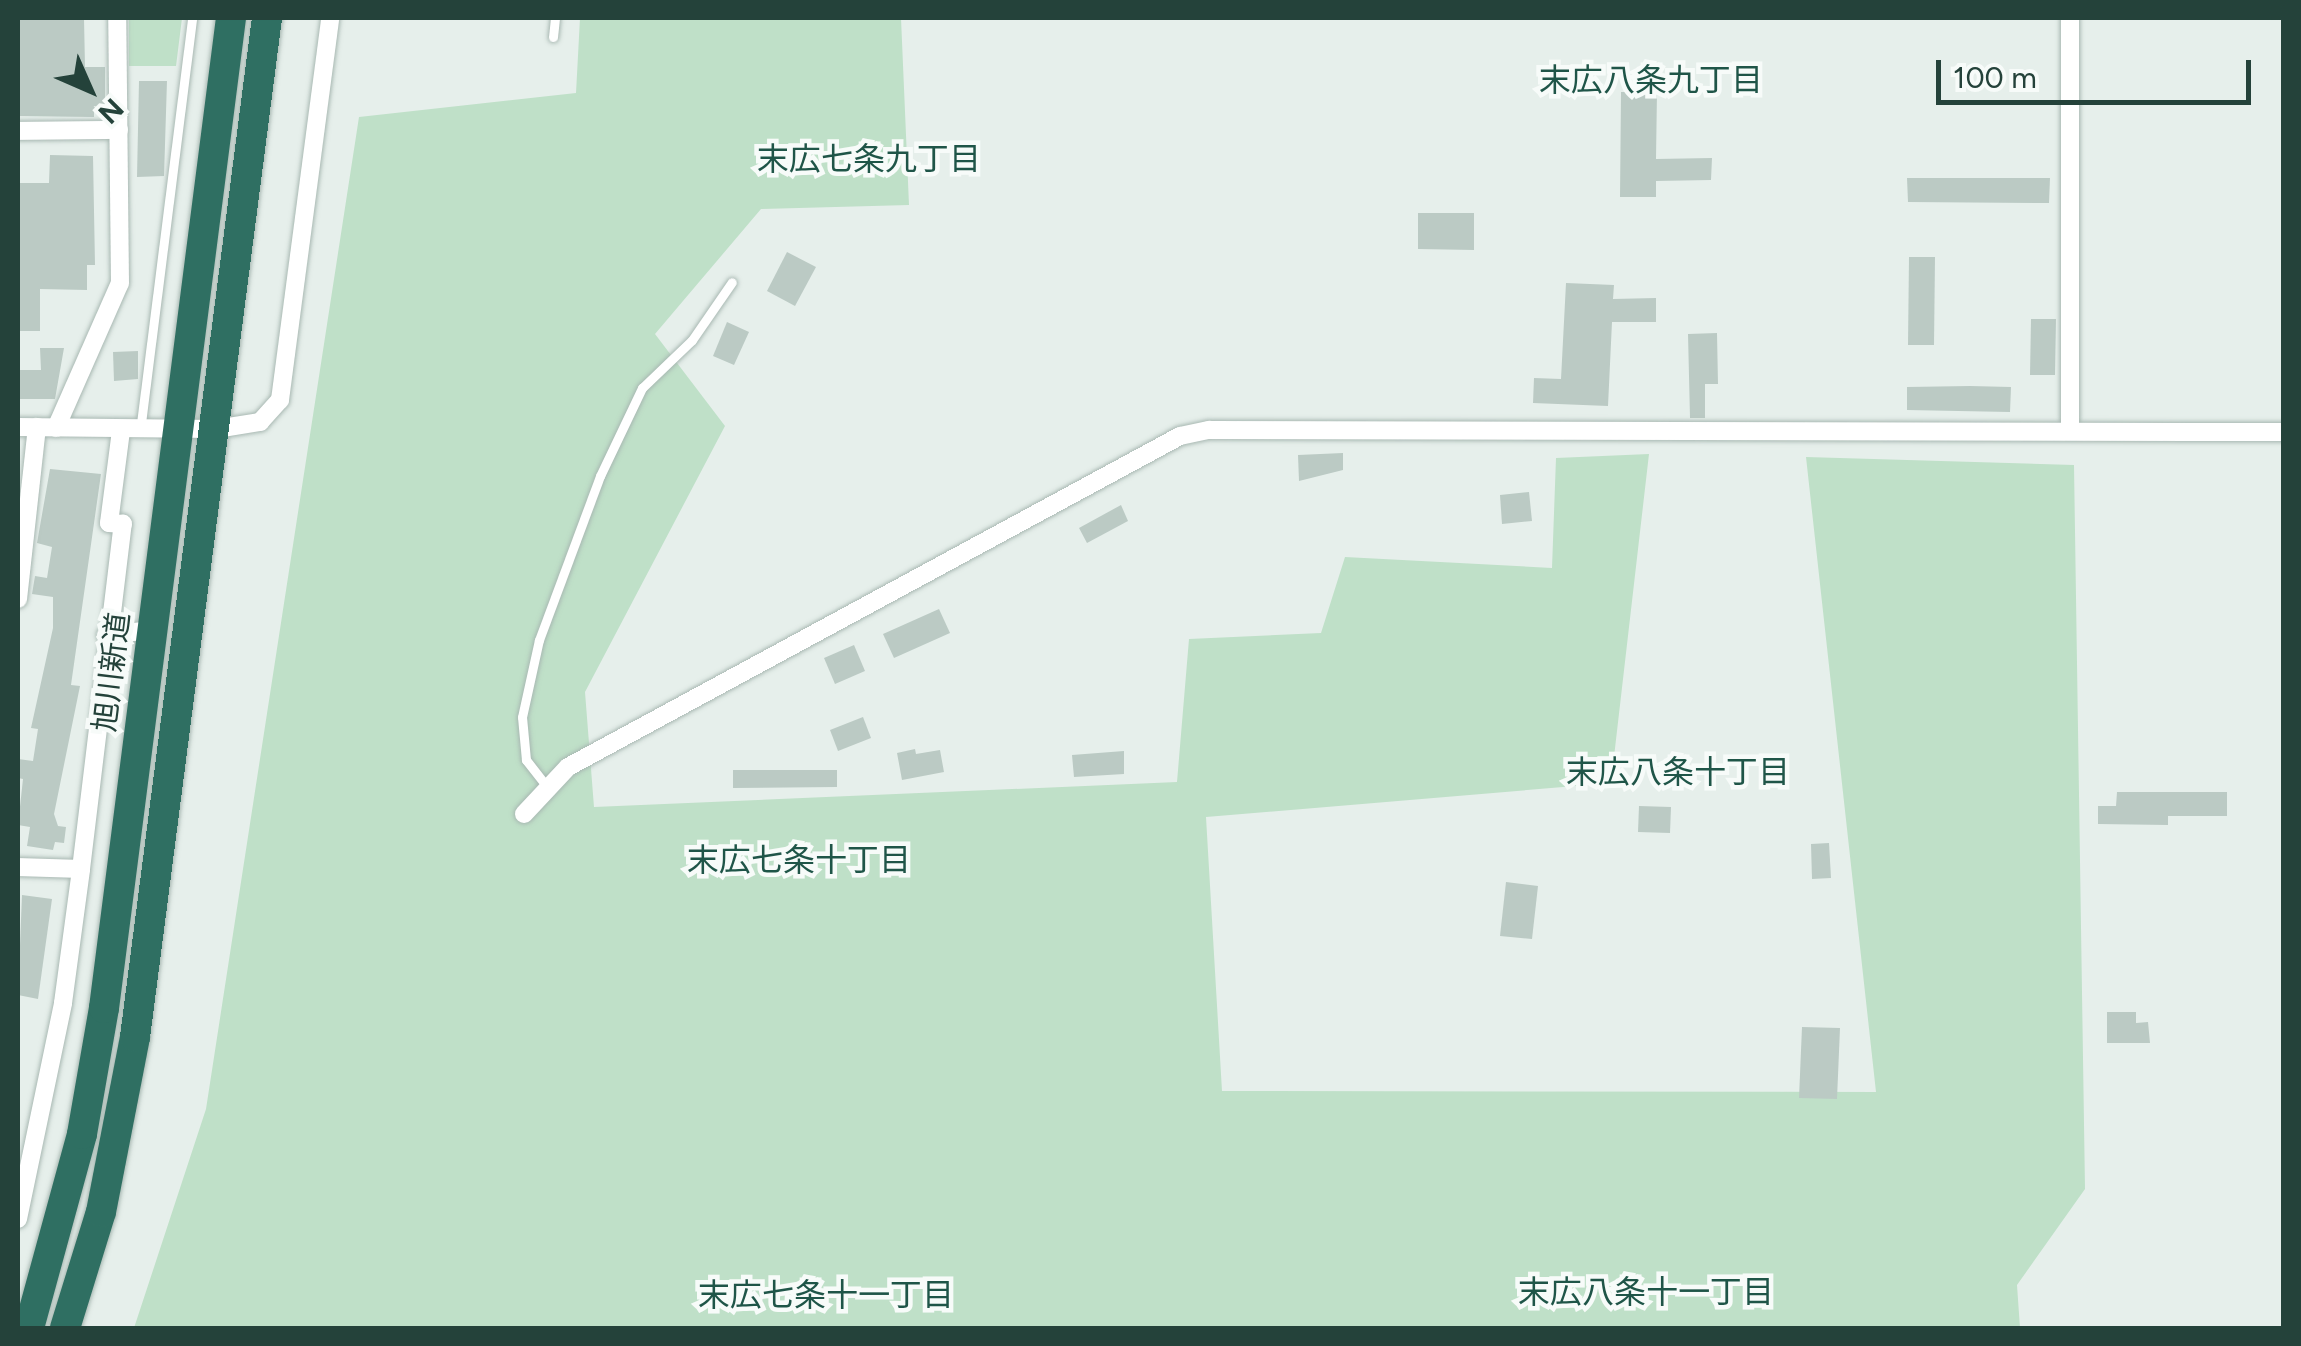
<!DOCTYPE html>
<html>
<head>
<meta charset="utf-8">
<style>
	body { margin:0 }
	#map { position:relative; width:2301px; height:1346px; overflow:hidden; background:#e6efeb; font-family:Figtree,"Noto Sans JP",sans-serif }
	div>[style] { position:absolute }
	[style*='--x'] { left:calc(var(--x)*1px); top:calc(var(--y)*1px); width:calc(var(--w)*1px); rotate:calc(var(--a)*1deg) }
	.green>* { inset:0; background:#bfe0c8 }
	.building>* { inset:0; background:#bbcac4 }
	.roads { filter:drop-shadow(0 0 2px #a8b8b2) drop-shadow(0 0 2px #a8b8b2) }
	.lane>* { height:9px; margin:-4.5px; padding:0 4.5px; transform-origin:4.5px; border-radius:4.5px; background:#fff }
	.street>* { height:18px; margin:-9px; padding:0 9px; transform-origin:9px; border-radius:9px; background:#fff }
	.highway>* { height:30px; margin:-15px; padding:0 15px; transform-origin:15px; border-radius:15px; background:#2f6f62 }
	span { translate:-50% -50%; white-space:nowrap; text-align:center; line-height:1.15; -webkit-text-stroke:9px #f7fbf9; paint-order:stroke }
	.street-label { font-size:30px; color:#24423a }
	.neighbourhood-label { font-size:32px; color:#1f5548 }
	.frame { position:absolute; inset:0; border:20px solid #24423a; pointer-events:none }
	.north { position:absolute; left:40px; top:40px; width:100px; height:100px; -webkit-text-stroke:8px #f7fbf9; paint-order:stroke; rotate:135deg; font-size:28px; font-weight:700; line-height:40px; text-align:center; color:#24423a }
	.north::after { content:''; display:block; margin:auto; width:35px; height:45px; background:#24423a; clip-path:polygon(50% 0,100% 100%,50% 72%,0 100%) }
	.scale { position:absolute; left:1936px; top:60px; width:315px; height:45px; box-sizing:border-box; border:5px solid #24423a; border-top:0; padding-left:12px; font-size:30px; line-height:35px; white-space:nowrap; color:#24423a; -webkit-text-stroke:8px #f7fbf9; paint-order:stroke }
</style>
</head>
<body>
<div id="map">
	<div class="green">
		<div style="clip-path:polygon(129px 18px,182px 18px,176px 66px,129px 66px)"></div>
		<div style="clip-path:polygon(580px 18px,901px 18px,909px 205px,761px 209px,655px 334px,725px 426px,585px 692px,594px 807px,1177px 782px,1189px 639px,1321px 633px,1345px 557px,1552px 568px,1556px 458px,1649px 454px,1611px 783px,1206px 817px,1222px 1091px,1876px 1092px,1806px 457px,2074px 465px,2085px 1189px,2017px 1285px,2020px 1328px,134px 1328px,206px 1109px,359px 117px,576px 93px)"></div>
	</div>
	<div class="building">
		<div style="clip-path:polygon(18px 18px,84px 18px,85px 67px,105px 67px,105px 111px,94px 111px,94px 117px,18px 116px)"></div>
		<div style="clip-path:polygon(139px 81px,167px 81px,164px 176px,137px 177px)"></div>
		<div style="clip-path:polygon(1621px 92px,1657px 92px,1656px 159px,1712px 158px,1711px 180px,1656px 181px,1656px 197px,1620px 197px)"></div>
		<div style="clip-path:polygon(50px 155px,93px 156px,95px 265px,87px 265px,87px 290px,40px 289px,40px 331px,18px 331px,18px 183px,49px 183px)"></div>
		<div style="clip-path:polygon(1907px 178px,2050px 178px,2049px 203px,1908px 202px)"></div>
		<div style="clip-path:polygon(1418px 213px,1474px 213px,1474px 250px,1418px 249px)"></div>
		<div style="clip-path:polygon(787px 252px,816px 267px,795px 306px,767px 291px)"></div>
		<div style="clip-path:polygon(1909px 257px,1935px 257px,1934px 345px,1908px 345px)"></div>
		<div style="clip-path:polygon(1566px 283px,1614px 285px,1613px 299px,1656px 298px,1656px 322px,1612px 322px,1608px 406px,1533px 403px,1534px 378px,1561px 379px)"></div>
		<div style="clip-path:polygon(2031px 319px,2056px 319px,2055px 375px,2030px 375px)"></div>
		<div style="clip-path:polygon(727px 322px,749px 332px,734px 365px,713px 356px)"></div>
		<div style="clip-path:polygon(1717px 333px,1718px 384px,1705px 384px,1705px 418px,1690px 418px,1688px 334px)"></div>
		<div style="clip-path:polygon(40px 348px,64px 348px,55px 399px,18px 399px,18px 370px,41px 370px)"></div>
		<div style="clip-path:polygon(138px 351px,138px 379px,114px 381px,113px 352px)"></div>
		<div style="clip-path:polygon(1970px 386px,2011px 387px,2010px 412px,1907px 410px,1907px 387px)"></div>
		<div style="clip-path:polygon(1343px 453px,1343px 470px,1299px 481px,1298px 455px)"></div>
		<div style="clip-path:polygon(50px 469px,101px 474px,71px 685px,80px 686px,54px 814px,58px 826px,66px 827px,64px 843px,55px 842px,53px 850px,27px 846px,30px 827px,18px 825px,23px 779px,18px 778px,18px 759px,33px 761px,38px 729px,31px 728px,53px 628px,53px 597px,32px 594px,35px 576px,47px 578px,52px 547px,37px 543px)"></div>
		<div style="clip-path:polygon(1529px 492px,1532px 521px,1502px 524px,1500px 495px)"></div>
		<div style="clip-path:polygon(1121px 505px,1128px 521px,1087px 543px,1079px 528px)"></div>
		<div style="clip-path:polygon(939px 609px,950px 633px,894px 658px,883px 634px)"></div>
		<div style="clip-path:polygon(854px 645px,865px 671px,835px 684px,824px 658px)"></div>
		<div style="clip-path:polygon(863px 717px,871px 738px,838px 751px,830px 730px)"></div>
		<div style="clip-path:polygon(915px 749px,916px 754px,940px 750px,944px 772px,902px 780px,897px 753px)"></div>
		<div style="clip-path:polygon(1124px 751px,1124px 774px,1074px 777px,1072px 755px)"></div>
		<div style="clip-path:polygon(733px 770px,837px 770px,837px 787px,733px 788px)"></div>
		<div style="clip-path:polygon(2117px 792px,2227px 792px,2227px 816px,2168px 816px,2168px 825px,2098px 824px,2098px 806px,2116px 806px)"></div>
		<div style="clip-path:polygon(1639px 806px,1671px 807px,1670px 833px,1638px 832px)"></div>
		<div style="clip-path:polygon(1829px 843px,1831px 878px,1812px 879px,1811px 844px)"></div>
		<div style="clip-path:polygon(1506px 882px,1538px 886px,1532px 939px,1500px 936px)"></div>
		<div style="clip-path:polygon(22px 895px,52px 899px,38px 999px,18px 995px)"></div>
		<div style="clip-path:polygon(2107px 1012px,2136px 1012px,2136px 1023px,2148px 1022px,2150px 1043px,2107px 1043px)"></div>
		<div style="clip-path:polygon(1802px 1027px,1840px 1028px,1837px 1099px,1799px 1098px)"></div>
	</div>
	<div class="roads">
		<div class="lane">
			<div style="--x:553;--y:37;--w:19;--a:-84"></div>
			<div style="--x:140;--y:431;--w:416;--a:-82.8"></div>
			<div style="--x:548;--y:788;--w:36;--a:-128"></div>
			<div style="--x:526;--y:760;--w:43;--a:-95.3"></div>
			<div style="--x:522;--y:717;--w:79;--a:-77.6"></div>
			<div style="--x:539;--y:640;--w:175;--a:-69.6"></div>
			<div style="--x:600;--y:476;--w:98;--a:-64.5"></div>
			<div style="--x:642;--y:388;--w:69;--a:-43.8"></div>
			<div style="--x:692;--y:340;--w:70;--a:-55.4"></div>
		</div>
		<div class="street">
			<div style="--x:18;--y:131;--w:101;--a:-0.6"></div>
			<div style="--x:18;--y:427;--w:198;--a:0.6"></div>
			<div style="--x:216;--y:429;--w:45;--a:-9"></div>
			<div style="--x:260;--y:422;--w:30;--a:-48"></div>
			<div style="--x:280;--y:400;--w:385;--a:-82.5"></div>
			<div style="--x:56;--y:428;--w:158;--a:-66.2"></div>
			<div style="--x:120;--y:283;--w:265;--a:-90.6"></div>
			<div style="--x:2070;--y:431;--w:413;--a:-90"></div>
			<div style="--x:18;--y:599;--w:173;--a:-83.7"></div>
			<div style="--x:106;--y:635;--w:45;--a:-6.3"></div>
			<div style="--x:524;--y:814;--w:64;--a:-46.9"></div>
			<div style="--x:568;--y:767;--w:696;--a:-28.41"></div>
			<div style="--x:1180;--y:436;--w:30;--a:-12"></div>
			<div style="--x:1209;--y:430;--w:1075;--a:0.11"></div>
			<div style="--x:18;--y:867;--w:63;--a:1.8"></div>
			<div style="--x:18;--y:1219;--w:221;--a:-78.2"></div>
			<div style="--x:63;--y:1003;--w:135;--a:-82.3"></div>
			<div style="--x:81;--y:869;--w:348;--a:-83.1"></div>
			<div style="--x:123;--y:524;--w:14;--a:-176"></div>
			<div style="--x:109;--y:523;--w:94;--a:-82.6"></div>
		</div>
		<div class="highway">
			<div style="--x:29;--y:1328;--w:201;--a:-74.7"></div>
			<div style="--x:82;--y:1134;--w:128;--a:-80.1"></div>
			<div style="--x:104;--y:1008;--w:998;--a:-82.69"></div>
			<div style="--x:65;--y:1328;--w:121;--a:-72.8"></div>
			<div style="--x:101;--y:1212;--w:178;--a:-79"></div>
			<div style="--x:135;--y:1037;--w:1028;--a:-82.62"></div>
		</div>
	</div>
	<div class="street-label">
		<span style="left:112px;top:672px;rotate:-83deg">旭川新道</span>
	</div>
	<div class="neighbourhood-label">
		<span style="left:1651px;top:80px">末広八条九丁目</span>
		<span style="left:869px;top:159px">末広七条九丁目</span>
		<span style="left:1678px;top:772px">末広八条十丁目</span>
		<span style="left:799px;top:860px">末広七条十丁目</span>
		<span style="left:1646px;top:1292px">末広八条十一丁目</span>
		<span style="left:826px;top:1295px">末広七条十一丁目</span>
	</div>
	<div class="frame"></div>
	<div class="north">N</div>
	<div class="scale">100 m</div>
</div>
</body>
</html>
